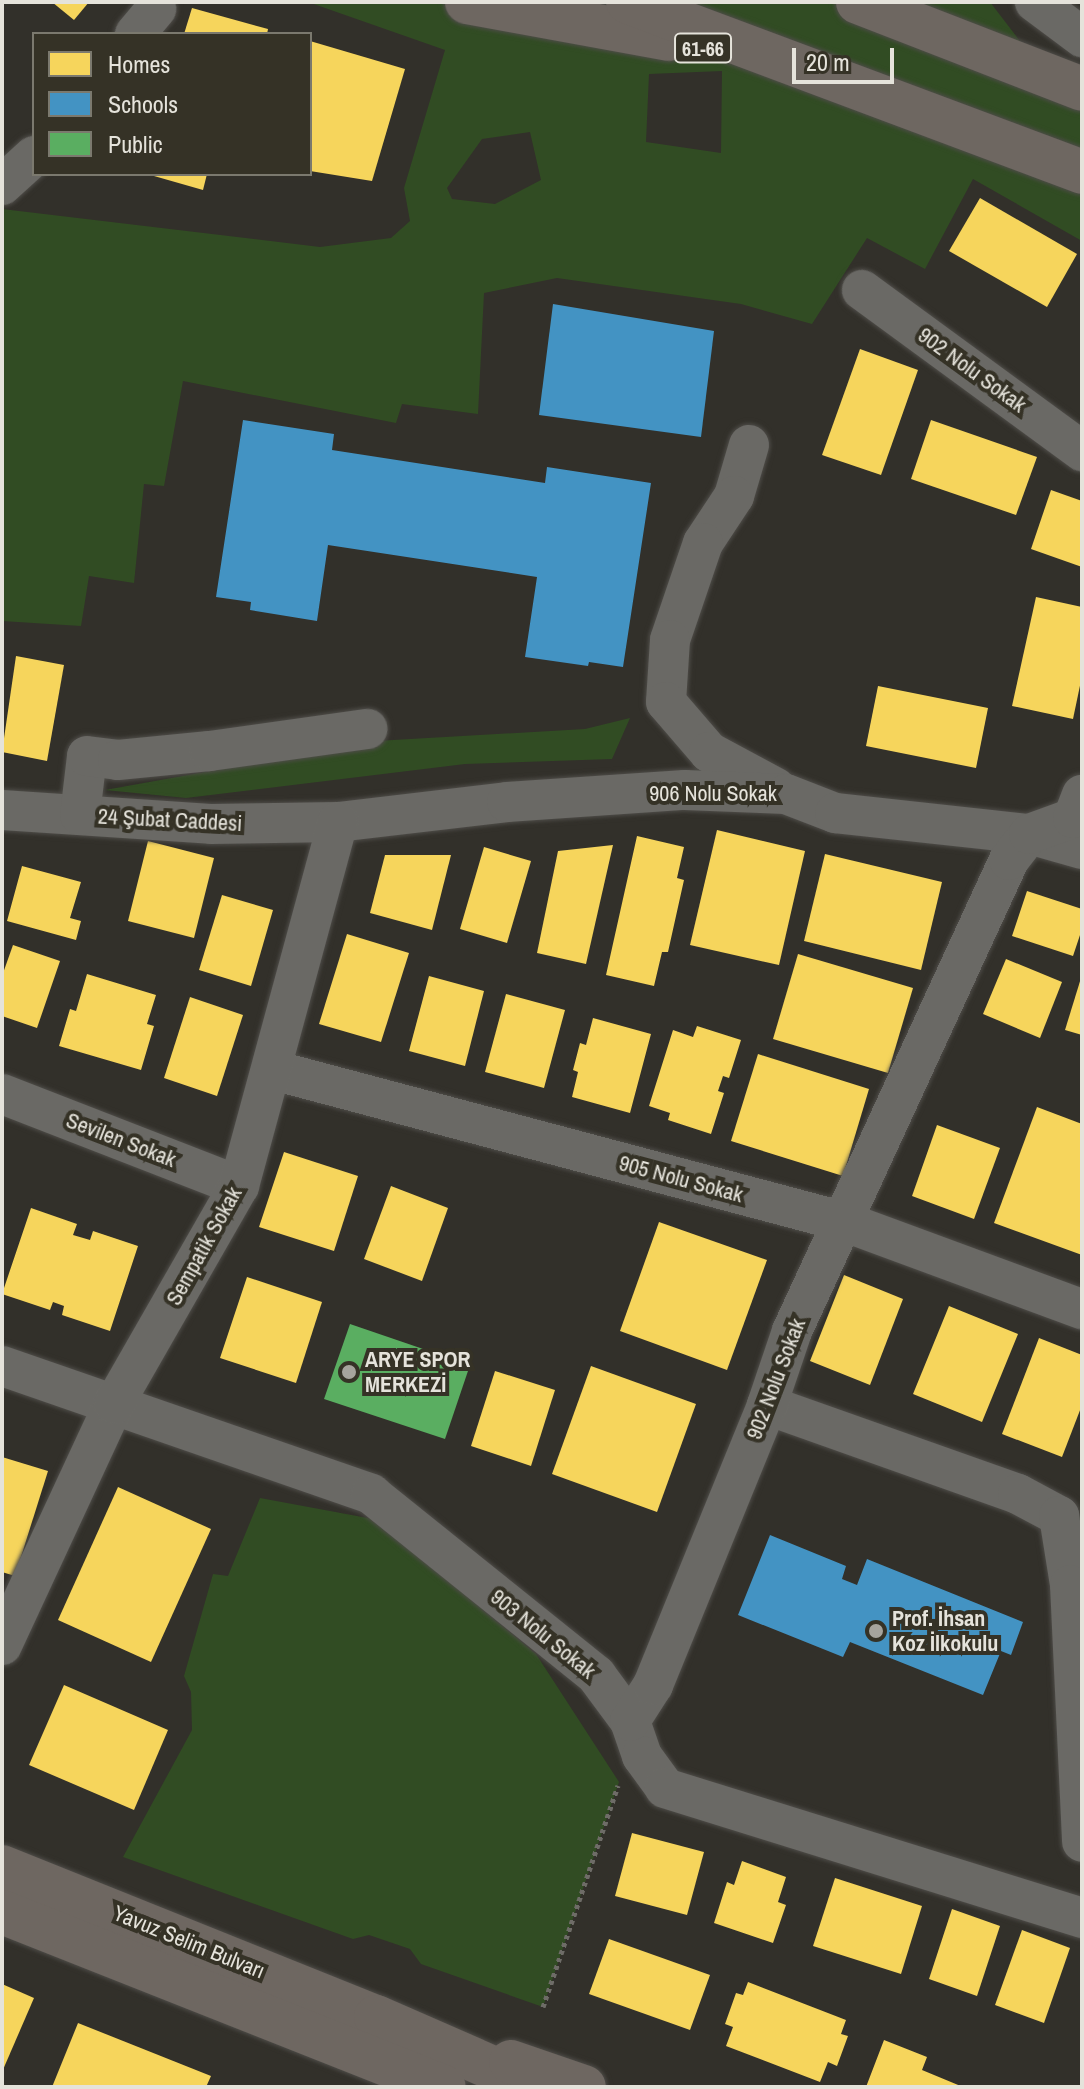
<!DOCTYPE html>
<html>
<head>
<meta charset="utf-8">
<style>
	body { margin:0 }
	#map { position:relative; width:1084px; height:2089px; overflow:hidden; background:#32302a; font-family:"Archivo Narrow",sans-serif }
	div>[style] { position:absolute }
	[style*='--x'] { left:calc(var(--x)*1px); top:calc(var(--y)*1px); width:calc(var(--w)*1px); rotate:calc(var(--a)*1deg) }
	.green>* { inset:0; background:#314c23 }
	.homes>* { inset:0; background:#f6d55c }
	.schools>* { inset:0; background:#4393c3 }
	.public>* { inset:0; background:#5aae61 }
	.path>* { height:5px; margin-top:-2.5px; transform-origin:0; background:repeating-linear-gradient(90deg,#6e6c67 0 4px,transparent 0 8px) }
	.roads { filter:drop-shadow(0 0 2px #4e4c48) drop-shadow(0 0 2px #4e4c48) }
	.minor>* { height:40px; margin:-20px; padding:0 20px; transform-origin:20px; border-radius:20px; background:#6a6965 }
	.major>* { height:44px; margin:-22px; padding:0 22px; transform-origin:22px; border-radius:22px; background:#6e6761 }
	.dots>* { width:22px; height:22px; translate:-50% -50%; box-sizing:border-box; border:4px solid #353226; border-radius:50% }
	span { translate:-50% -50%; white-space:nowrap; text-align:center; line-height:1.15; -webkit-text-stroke:8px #353226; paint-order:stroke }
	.shield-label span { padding:2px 6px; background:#353226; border:2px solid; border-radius:6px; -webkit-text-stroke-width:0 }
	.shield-label { font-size:20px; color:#e5e3db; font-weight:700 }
	.street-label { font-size:22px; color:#e5e3db }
	.poi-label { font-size:22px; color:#e5e3db; font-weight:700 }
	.left { translate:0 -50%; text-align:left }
	.frame { position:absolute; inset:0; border:4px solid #e5e3db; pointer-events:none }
	.legend { position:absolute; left:32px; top:32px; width:280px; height:144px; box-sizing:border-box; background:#353226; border:2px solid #7b796e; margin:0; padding:10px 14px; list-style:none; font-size:24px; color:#e5e3db }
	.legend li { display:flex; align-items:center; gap:16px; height:40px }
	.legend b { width:40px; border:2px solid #7b796e }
	.scale { position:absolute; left:792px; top:48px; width:102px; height:36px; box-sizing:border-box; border:4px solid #e5e3db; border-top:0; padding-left:10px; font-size:24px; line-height:28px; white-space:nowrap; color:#e5e3db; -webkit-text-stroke:6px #353226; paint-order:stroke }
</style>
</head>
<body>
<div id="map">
	<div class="green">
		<div style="clip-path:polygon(evenodd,308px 2px,559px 2px,561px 28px,652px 2px,901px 2px,916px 9px,928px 2px,990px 2px,1029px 53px,1082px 88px,1082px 241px,973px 179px,925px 269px,867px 238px,812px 324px,741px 304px,557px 278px,484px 293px,478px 414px,402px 404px,396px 423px,183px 381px,164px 486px,144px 484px,134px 583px,89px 576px,81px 626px,2px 621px,2px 209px,320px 247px,391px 238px,410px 221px,404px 188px,445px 50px,308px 2px,722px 71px,721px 153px,646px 142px,649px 74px,722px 71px,308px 2px,530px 132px,541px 180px,495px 204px,452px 199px,447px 188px,482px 139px,530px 132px)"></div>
		<div style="clip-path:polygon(630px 718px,612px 759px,465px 764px,186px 798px,105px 790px,376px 741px,585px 729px)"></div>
		<div style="clip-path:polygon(260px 1498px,373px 1519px,536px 1654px,619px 1782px,543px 2007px,421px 1964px,410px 1949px,369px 1935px,353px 1939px,123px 1857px,192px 1730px,191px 1692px,184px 1676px,213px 1574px,228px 1576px)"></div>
	</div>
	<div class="homes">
		<div style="clip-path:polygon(52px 2px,89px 2px,74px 20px)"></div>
		<div style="clip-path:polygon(192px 8px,268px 29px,267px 34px,184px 34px)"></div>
		<div style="clip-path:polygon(310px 41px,405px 69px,372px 181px,310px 171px)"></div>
		<div style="clip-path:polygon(147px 174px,207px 174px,203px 190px)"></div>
		<div style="clip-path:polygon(980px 198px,1077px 254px,1047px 307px,949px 251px)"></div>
		<div style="clip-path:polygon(860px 349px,918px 370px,881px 475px,822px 455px)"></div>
		<div style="clip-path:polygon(931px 420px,1037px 457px,1016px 515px,911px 479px)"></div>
		<div style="clip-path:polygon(1051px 490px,1082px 501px,1082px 567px,1031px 549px)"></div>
		<div style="clip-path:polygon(1036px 597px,1082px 607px,1082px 676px,1073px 719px,1012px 706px)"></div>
		<div style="clip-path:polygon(16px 656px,64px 665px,47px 761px,2px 752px)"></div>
		<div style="clip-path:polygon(878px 686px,988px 708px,976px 768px,866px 746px)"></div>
		<div style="clip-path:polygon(717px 830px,805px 851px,779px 965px,690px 945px)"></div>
		<div style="clip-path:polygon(637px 836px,684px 847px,677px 878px,684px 880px,668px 952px,662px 952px,654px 986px,606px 975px)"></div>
		<div style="clip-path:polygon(148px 841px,214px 858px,194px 938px,128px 921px)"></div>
		<div style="clip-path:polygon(613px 845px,586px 964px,537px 953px,558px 851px)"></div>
		<div style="clip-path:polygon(484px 847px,531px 861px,507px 943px,460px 929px)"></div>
		<div style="clip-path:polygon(825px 854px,942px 882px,921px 970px,804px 941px)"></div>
		<div style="clip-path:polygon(385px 855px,451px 855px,432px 930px,370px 913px)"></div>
		<div style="clip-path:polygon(22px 866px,81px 882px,70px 918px,81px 921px,76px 940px,7px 921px)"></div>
		<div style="clip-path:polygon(1027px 891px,1082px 909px,1082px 929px,1073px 956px,1012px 936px)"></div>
		<div style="clip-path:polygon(222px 895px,273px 910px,251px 986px,199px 970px)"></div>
		<div style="clip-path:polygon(347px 934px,409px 953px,381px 1042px,319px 1024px)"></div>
		<div style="clip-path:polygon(13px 945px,60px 961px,37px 1028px,2px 1016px,2px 976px)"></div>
		<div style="clip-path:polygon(798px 954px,913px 988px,888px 1073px,773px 1039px)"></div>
		<div style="clip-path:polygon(1006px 959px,1062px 982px,1040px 1038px,983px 1014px)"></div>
		<div style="clip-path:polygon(87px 974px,156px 995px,147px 1024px,154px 1026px,141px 1070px,59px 1046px,70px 1009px,76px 1011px)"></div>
		<div style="clip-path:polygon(429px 976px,484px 991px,465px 1066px,409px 1051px)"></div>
		<div style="clip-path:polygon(1081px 978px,1082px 978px,1082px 1035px,1065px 1030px)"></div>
		<div style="clip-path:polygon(506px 994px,565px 1010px,544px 1088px,485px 1072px)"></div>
		<div style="clip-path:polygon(190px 997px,243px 1015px,217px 1096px,164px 1078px)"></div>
		<div style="clip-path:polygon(593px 1018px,651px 1034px,630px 1113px,572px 1097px,578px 1072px,573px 1070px,580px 1043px,586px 1045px)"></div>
		<div style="clip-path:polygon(697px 1026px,741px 1040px,729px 1078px,723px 1076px,718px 1091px,724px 1093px,711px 1134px,668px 1120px,670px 1113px,649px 1106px,673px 1030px,693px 1037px)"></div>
		<div style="clip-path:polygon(758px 1054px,869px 1089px,843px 1176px,731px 1141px)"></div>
		<div style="clip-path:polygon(1037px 1107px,1082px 1124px,1082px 1255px,994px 1223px)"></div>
		<div style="clip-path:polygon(937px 1125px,1000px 1148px,974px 1219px,912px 1196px)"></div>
		<div style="clip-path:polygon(284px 1152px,358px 1176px,334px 1251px,259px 1227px)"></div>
		<div style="clip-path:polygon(391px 1186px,448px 1208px,422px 1281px,364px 1259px)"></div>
		<div style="clip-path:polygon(31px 1208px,77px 1224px,73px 1235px,90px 1240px,93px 1231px,138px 1246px,110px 1331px,62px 1315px,64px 1306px,53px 1302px,50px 1310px,2px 1294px)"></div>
		<div style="clip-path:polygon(659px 1222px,767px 1260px,727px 1370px,620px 1331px)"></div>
		<div style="clip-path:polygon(844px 1275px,903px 1299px,870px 1385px,810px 1361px)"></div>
		<div style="clip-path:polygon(247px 1277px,322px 1302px,296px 1383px,220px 1358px)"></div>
		<div style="clip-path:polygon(949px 1306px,1018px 1334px,982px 1422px,913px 1394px)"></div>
		<div style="clip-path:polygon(1039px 1338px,1082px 1355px,1082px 1405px,1062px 1457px,1002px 1434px)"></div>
		<div style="clip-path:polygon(591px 1366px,696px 1404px,657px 1512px,552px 1474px)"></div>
		<div style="clip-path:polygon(495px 1371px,555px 1390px,531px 1466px,471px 1446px)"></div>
		<div style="clip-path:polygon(2px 1457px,48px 1471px,15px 1576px,2px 1572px)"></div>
		<div style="clip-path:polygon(118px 1487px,211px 1529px,151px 1662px,58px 1620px)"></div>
		<div style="clip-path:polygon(64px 1685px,168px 1730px,134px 1810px,29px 1765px)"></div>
		<div style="clip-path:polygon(632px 1833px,704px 1852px,687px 1915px,615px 1896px)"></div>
		<div style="clip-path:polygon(742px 1861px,786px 1877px,778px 1902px,786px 1905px,773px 1943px,714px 1923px,727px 1882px,734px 1885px)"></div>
		<div style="clip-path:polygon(835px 1878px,922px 1906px,901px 1974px,813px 1946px)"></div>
		<div style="clip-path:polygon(952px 1909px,1000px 1926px,977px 1996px,929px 1979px)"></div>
		<div style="clip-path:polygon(1022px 1930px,1070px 1948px,1044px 2023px,995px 2005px)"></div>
		<div style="clip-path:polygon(609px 1939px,710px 1975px,690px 2030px,589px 1994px)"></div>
		<div style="clip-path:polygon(748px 1982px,846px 2020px,841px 2034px,848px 2036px,837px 2066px,828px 2062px,820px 2082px,726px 2046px,733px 2027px,725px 2024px,736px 1993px,743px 1995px)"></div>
		<div style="clip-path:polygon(2px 1984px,34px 1998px,2px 2072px)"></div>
		<div style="clip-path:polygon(78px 2023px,211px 2076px,206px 2087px,52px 2087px)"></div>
		<div style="clip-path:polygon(884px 2040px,927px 2057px,922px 2070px,963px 2087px,866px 2087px)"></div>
	</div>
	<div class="schools">
		<div style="clip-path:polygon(553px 304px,714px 331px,701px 437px,539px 415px)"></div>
		<div style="clip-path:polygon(243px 420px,334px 434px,332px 450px,545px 483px,547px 467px,651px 483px,623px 667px,589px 662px,588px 666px,525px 657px,537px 577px,328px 545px,317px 621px,250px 610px,251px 602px,216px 597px)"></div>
		<div style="clip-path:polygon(770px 1535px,846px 1566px,842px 1579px,857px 1585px,867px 1559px,1023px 1622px,1011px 1655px,1001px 1651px,983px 1695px,850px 1642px,843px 1657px,738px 1615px)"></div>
	</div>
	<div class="public">
		<div style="clip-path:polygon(350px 1324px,470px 1365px,445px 1439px,324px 1399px)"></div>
	</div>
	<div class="path">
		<div style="--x:543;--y:2007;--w:234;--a:-71.3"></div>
	</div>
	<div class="roads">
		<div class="minor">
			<div style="--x:1035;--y:2;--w:59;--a:36.7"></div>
			<div style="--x:135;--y:34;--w:33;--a:-50"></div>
			<div style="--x:2;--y:185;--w:43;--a:-42.2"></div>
			<div style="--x:862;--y:290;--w:273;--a:36.2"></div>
			<div style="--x:749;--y:445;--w:53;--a:106.4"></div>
			<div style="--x:734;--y:496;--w:56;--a:123.4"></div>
			<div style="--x:703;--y:543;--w:102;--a:108.8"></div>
			<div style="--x:670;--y:640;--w:62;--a:93.7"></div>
			<div style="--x:666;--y:702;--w:66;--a:49.3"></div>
			<div style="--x:709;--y:752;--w:76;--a:28.2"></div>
			<div style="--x:2;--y:810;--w:209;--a:3.8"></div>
			<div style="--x:211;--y:824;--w:127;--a:-0.9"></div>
			<div style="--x:338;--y:822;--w:170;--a:-6.7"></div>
			<div style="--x:507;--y:802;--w:178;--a:-3.9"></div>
			<div style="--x:685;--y:790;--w:101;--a:2.3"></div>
			<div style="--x:786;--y:794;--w:53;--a:21.2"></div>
			<div style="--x:835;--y:813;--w:195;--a:6.2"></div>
			<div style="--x:1029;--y:834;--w:55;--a:15.8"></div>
			<div style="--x:80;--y:815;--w:59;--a:-83.2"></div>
			<div style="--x:87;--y:756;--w:31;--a:7"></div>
			<div style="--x:118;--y:760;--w:92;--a:-5.6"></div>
			<div style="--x:210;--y:751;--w:159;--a:-8"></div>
			<div style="--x:273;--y:1070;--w:592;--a:14.88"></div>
			<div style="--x:845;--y:1222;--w:252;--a:20.2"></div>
			<div style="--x:2;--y:1094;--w:254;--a:21.2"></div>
			<div style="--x:2;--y:1366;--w:391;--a:19.1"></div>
			<div style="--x:371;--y:1494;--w:289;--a:38.8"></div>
			<div style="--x:596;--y:1675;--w:57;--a:53.5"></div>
			<div style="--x:630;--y:1721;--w:37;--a:71"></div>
			<div style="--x:642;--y:1756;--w:39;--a:54"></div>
			<div style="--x:665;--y:1788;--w:437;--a:17.3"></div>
			<div style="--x:767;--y:1405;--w:266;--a:19.5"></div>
			<div style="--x:1018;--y:1494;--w:47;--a:28.2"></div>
			<div style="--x:1059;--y:1516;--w:70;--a:80.9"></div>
			<div style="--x:1070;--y:1585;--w:257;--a:87.3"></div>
			<div style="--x:2;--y:1645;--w:266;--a:-65.1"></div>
			<div style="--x:114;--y:1404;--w:251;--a:-60.2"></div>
			<div style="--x:239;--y:1186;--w:377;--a:-74.8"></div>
			<div style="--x:630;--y:1721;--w:43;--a:-57.4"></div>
			<div style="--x:653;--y:1685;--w:302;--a:-67.8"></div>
			<div style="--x:767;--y:1405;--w:78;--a:-71.3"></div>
			<div style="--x:792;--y:1331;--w:519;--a:-65.26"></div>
			<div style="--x:1009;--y:860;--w:33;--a:-52"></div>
			<div style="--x:1029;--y:834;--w:47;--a:-20"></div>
			<div style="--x:1073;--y:818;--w:25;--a:-69"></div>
		</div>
		<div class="major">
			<div style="--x:467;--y:2;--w:205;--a:10.4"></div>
			<div style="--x:628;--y:2;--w:485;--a:20.5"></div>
			<div style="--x:858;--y:2;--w:240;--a:21.2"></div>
			<div style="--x:2;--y:1867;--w:403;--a:21.9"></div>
			<div style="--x:376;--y:2017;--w:175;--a:23.6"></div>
			<div style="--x:2;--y:1912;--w:475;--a:21.6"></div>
			<div style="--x:511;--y:2062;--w:77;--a:18.9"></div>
		</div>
	</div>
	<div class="dots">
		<div style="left:349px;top:1372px;background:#a6a49d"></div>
		<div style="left:876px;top:1631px;background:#a6a49d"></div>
	</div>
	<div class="shield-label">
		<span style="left:703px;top:48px">61-66</span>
	</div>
	<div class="street-label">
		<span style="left:972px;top:370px;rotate:36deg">902 Nolu Sokak</span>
		<span style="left:713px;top:794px">906 Nolu Sokak</span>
		<span style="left:170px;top:820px;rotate:3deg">24 Şubat Caddesi</span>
		<span style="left:121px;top:1140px;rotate:21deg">Sevilen Sokak</span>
		<span style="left:681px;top:1179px;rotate:15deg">905 Nolu Sokak</span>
		<span style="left:204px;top:1246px;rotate:-61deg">Sempatik Sokak</span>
		<span style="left:776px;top:1379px;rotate:-69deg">902 Nolu Sokak</span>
		<span style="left:543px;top:1634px;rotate:39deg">903 Nolu Sokak</span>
		<span style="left:189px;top:1942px;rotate:22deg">Yavuz Selim Bulvarı</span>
	</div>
	<div class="poi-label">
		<span class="left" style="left:365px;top:1372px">ARYE SPOR<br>MERKEZİ</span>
		<span class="left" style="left:892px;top:1631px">Prof. İhsan<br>Koz İlkokulu</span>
	</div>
	<div class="frame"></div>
	<ul class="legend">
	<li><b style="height:22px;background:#f6d55c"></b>Homes</li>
	<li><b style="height:22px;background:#4393c3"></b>Schools</li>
	<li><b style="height:22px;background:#5aae61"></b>Public</li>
	</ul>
	<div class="scale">20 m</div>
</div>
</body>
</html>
